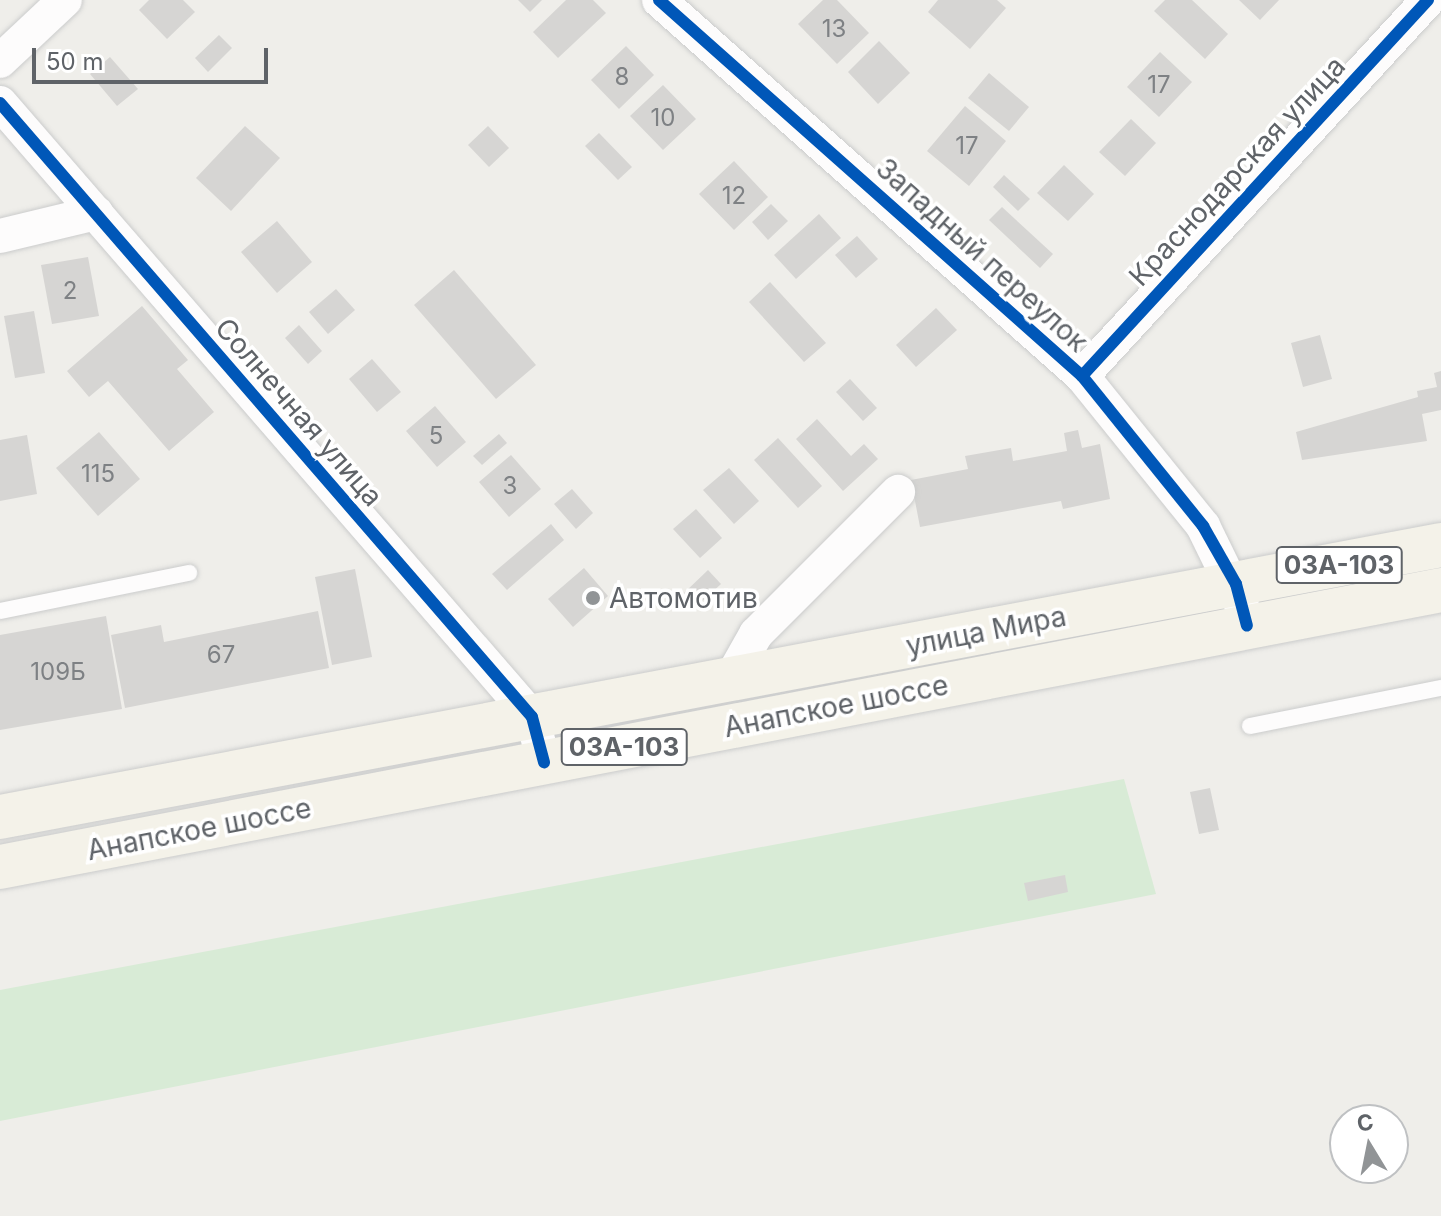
<!DOCTYPE html>
<html>
<head>
<meta charset="utf-8">
<style>
	body { margin:0 }
	#map { position:relative; width:1441px; height:1216px; overflow:hidden; background:#efeeea; font-family:Inter,sans-serif }
	div>[style] { position:absolute }
	[style*='--x'] { left:calc(var(--x)*1px); top:calc(var(--y)*1px); width:calc(var(--w)*1px); rotate:calc(var(--a)*1deg) }
	.green>* { inset:0; background:#d8ebd6 }
	.building>* { inset:0; background:#d6d5d3 }
	.roads { filter:drop-shadow(0 0 2px #cbcccc) drop-shadow(0 0 2px #cbcccc) }
	.lane>* { height:16px; margin:-8px; padding:0 8px; transform-origin:8px; border-radius:8px; background:#fdfcfc }
	.street>* { height:34px; margin:-17px; padding:0 17px; transform-origin:17px; border-radius:17px; background:#fdfcfc }
	.primary>* { height:44px; margin:-22px; padding:0 22px; transform-origin:22px; border-radius:22px; background:#f4f2e9 }
	.cycleway>* { height:12px; margin:-6px; padding:0 6px; transform-origin:6px; border-radius:6px; background:#0057b8 }
	.dots>* { width:22px; height:22px; translate:-50% -50%; box-sizing:border-box; border:4px solid #fff; border-radius:50% }
	span { translate:-50% -50%; white-space:nowrap; text-align:center; line-height:1.15; -webkit-text-stroke:7px #fff; paint-order:stroke }
	.number-label { font-size:24px; color:#7e8184 }
	.number-label span { -webkit-text-stroke-width:0 }
	.shield-label span { padding:2px 6px; background:#fff; border:2px solid; border-radius:6px; -webkit-text-stroke-width:0 }
	.shield-label { font-size:26px; color:#5f6368; font-weight:700 }
	.street-label { font-size:28px; color:#5f6368 }
	.poi-label { font-size:28px; color:#5f6368 }
	.left { translate:0 -50%; text-align:left }
	.north { position:absolute; left:1329px; top:1104px; width:80px; height:80px; box-sizing:border-box; background:#fff; border:2px solid #bfc1c3; border-radius:50%; rotate:350deg; font-size:22px; font-weight:700; line-height:32px; text-align:center; color:#5f6368 }
	.north::after { content:''; display:block; margin:auto; width:28px; height:36px; background:#919496; clip-path:polygon(50% 0,100% 100%,50% 72%,0 100%) }
	.scale { position:absolute; left:32px; top:48px; width:236px; height:36px; box-sizing:border-box; border:4px solid #5f6368; border-top:0; padding-left:10px; font-size:24px; line-height:28px; white-space:nowrap; color:#5f6368; -webkit-text-stroke:6px #fff; paint-order:stroke }
</style>
</head>
<body>
<div id="map">
	<div class="green">
		<div style="clip-path:polygon(1124px 779px,1156px 894px,0 1121px,0 990px)"></div>
	</div>
	<div class="building">
		<div style="clip-path:polygon(149px 0,183px 0,195px 12px,167px 39px,139px 10px)"></div>
		<div style="clip-path:polygon(518px 0,542px 0,530px 12px)"></div>
		<div style="clip-path:polygon(566px 0,593px 0,606px 13px,558px 58px,533px 32px)"></div>
		<div style="clip-path:polygon(823px 0,837px 0,869px 33px,837px 64px,798px 24px)"></div>
		<div style="clip-path:polygon(938px 0,997px 0,1006px 8px,970px 49px,928px 12px)"></div>
		<div style="clip-path:polygon(1165px 0,1192px 0,1228px 34px,1205px 59px,1154px 11px)"></div>
		<div style="clip-path:polygon(1239px 0,1279px 0,1260px 20px)"></div>
		<div style="clip-path:polygon(219px 35px,232px 48px,208px 72px,195px 58px)"></div>
		<div style="clip-path:polygon(879px 41px,910px 73px,878px 104px,848px 72px)"></div>
		<div style="clip-path:polygon(626px 46px,654px 75px,619px 109px,591px 80px)"></div>
		<div style="clip-path:polygon(1160px 52px,1192px 82px,1159px 117px,1127px 87px)"></div>
		<div style="clip-path:polygon(110px 57px,138px 89px,117px 106px,90px 74px)"></div>
		<div style="clip-path:polygon(989px 73px,1029px 107px,1009px 131px,968px 98px)"></div>
		<div style="clip-path:polygon(663px 85px,696px 119px,663px 150px,630px 116px)"></div>
		<div style="clip-path:polygon(965px 106px,1006px 141px,969px 186px,927px 151px)"></div>
		<div style="clip-path:polygon(1131px 119px,1156px 143px,1125px 176px,1099px 152px)"></div>
		<div style="clip-path:polygon(245px 126px,280px 158px,231px 211px,196px 178px)"></div>
		<div style="clip-path:polygon(488px 126px,509px 148px,489px 167px,468px 145px)"></div>
		<div style="clip-path:polygon(599px 133px,632px 167px,618px 180px,585px 146px)"></div>
		<div style="clip-path:polygon(734px 161px,768px 197px,734px 230px,699px 194px)"></div>
		<div style="clip-path:polygon(1064px 165px,1094px 194px,1068px 221px,1037px 193px)"></div>
		<div style="clip-path:polygon(1004px 175px,1030px 199px,1018px 211px,993px 187px)"></div>
		<div style="clip-path:polygon(771px 204px,788px 221px,768px 240px,752px 222px)"></div>
		<div style="clip-path:polygon(1002px 207px,1053px 254px,1040px 268px,989px 220px)"></div>
		<div style="clip-path:polygon(819px 214px,841px 238px,796px 279px,774px 255px)"></div>
		<div style="clip-path:polygon(277px 221px,312px 262px,277px 293px,241px 252px)"></div>
		<div style="clip-path:polygon(857px 236px,878px 259px,856px 278px,835px 255px)"></div>
		<div style="clip-path:polygon(88px 257px,99px 316px,52px 324px,41px 265px)"></div>
		<div style="clip-path:polygon(454px 270px,536px 365px,496px 399px,414px 305px)"></div>
		<div style="clip-path:polygon(770px 282px,826px 343px,804px 362px,749px 302px)"></div>
		<div style="clip-path:polygon(336px 289px,355px 310px,328px 334px,309px 312px)"></div>
		<div style="clip-path:polygon(142px 306px,188px 360px,177px 369px,214px 412px,169px 451px,108px 381px,89px 397px,67px 371px)"></div>
		<div style="clip-path:polygon(936px 308px,957px 330px,916px 367px,896px 345px)"></div>
		<div style="clip-path:polygon(34px 311px,45px 373px,15px 378px,4px 316px)"></div>
		<div style="clip-path:polygon(299px 325px,322px 351px,308px 364px,285px 338px)"></div>
		<div style="clip-path:polygon(1320px 335px,1332px 379px,1303px 387px,1291px 343px)"></div>
		<div style="clip-path:polygon(372px 359px,401px 392px,377px 412px,349px 379px)"></div>
		<div style="clip-path:polygon(1441px 371px,1441px 410px,1422px 414px,1427px 441px,1302px 460px,1296px 432px,1418px 397px,1417px 391px,1437px 387px,1434px 373px)"></div>
		<div style="clip-path:polygon(850px 379px,877px 408px,863px 421px,836px 392px)"></div>
		<div style="clip-path:polygon(435px 406px,466px 442px,437px 467px,406px 431px)"></div>
		<div style="clip-path:polygon(817px 419px,851px 456px,864px 444px,878px 459px,843px 491px,796px 439px)"></div>
		<div style="clip-path:polygon(1078px 430px,1082px 448px,1100px 444px,1110px 499px,1063px 509px,1061px 501px,920px 527px,911px 480px,968px 469px,965px 456px,1011px 448px,1013px 461px,1067px 451px,1064px 433px)"></div>
		<div style="clip-path:polygon(99px 432px,140px 479px,98px 516px,56px 468px)"></div>
		<div style="clip-path:polygon(499px 434px,507px 443px,482px 465px,473px 456px)"></div>
		<div style="clip-path:polygon(27px 435px,37px 494px,0 501px,0 440px)"></div>
		<div style="clip-path:polygon(778px 438px,822px 486px,798px 508px,754px 460px)"></div>
		<div style="clip-path:polygon(511px 455px,541px 489px,509px 517px,479px 482px)"></div>
		<div style="clip-path:polygon(729px 468px,759px 501px,734px 524px,703px 490px)"></div>
		<div style="clip-path:polygon(572px 489px,593px 513px,576px 529px,554px 504px)"></div>
		<div style="clip-path:polygon(696px 509px,722px 538px,700px 558px,673px 529px)"></div>
		<div style="clip-path:polygon(551px 524px,564px 540px,507px 590px,492px 574px)"></div>
		<div style="clip-path:polygon(584px 568px,608px 596px,573px 627px,548px 599px)"></div>
		<div style="clip-path:polygon(355px 569px,372px 657px,332px 665px,315px 577px)"></div>
		<div style="clip-path:polygon(708px 570px,721px 584px,696px 607px,684px 593px)"></div>
		<div style="clip-path:polygon(318px 611px,329px 668px,125px 708px,111px 635px,161px 625px,164px 642px)"></div>
		<div style="clip-path:polygon(106px 616px,122px 709px,0 730px,0 635px)"></div>
		<div style="clip-path:polygon(1210px 788px,1219px 830px,1199px 834px,1190px 792px)"></div>
		<div style="clip-path:polygon(1065px 875px,1068px 892px,1028px 901px,1024px 883px)"></div>
	</div>
	<div class="roads">
		<div class="lane">
			<div style="--x:0;--y:611;--w:193;--a:-11.4"></div>
			<div style="--x:1250;--y:726;--w:195;--a:-11.3"></div>
		</div>
		<div class="street">
			<div style="--x:659;--y:0;--w:566;--a:41.63"></div>
			<div style="--x:1082;--y:376;--w:193;--a:51.1"></div>
			<div style="--x:1203;--y:526;--w:89;--a:64"></div>
			<div style="--x:0;--y:61;--w:89;--a:-43.2"></div>
			<div style="--x:0;--y:103;--w:812;--a:49.09"></div>
			<div style="--x:532;--y:717;--w:47;--a:75.1"></div>
			<div style="--x:0;--y:236;--w:99;--a:-13.5"></div>
			<div style="--x:1082;--y:376;--w:511;--a:-47.38"></div>
			<div style="--x:730;--y:680;--w:53;--a:-60.5"></div>
			<div style="--x:756;--y:634;--w:201;--a:-45"></div>
		</div>
		<div class="primary">
			<div style="--x:0;--y:817;--w:1466;--a:-10.69"></div>
			<div style="--x:0;--y:867;--w:1467;--a:-10.88"></div>
		</div>
	</div>
	<div class="cycleway">
		<div style="--x:659;--y:0;--w:566;--a:41.63"></div>
		<div style="--x:1082;--y:376;--w:193;--a:51.1"></div>
		<div style="--x:1203;--y:526;--w:67;--a:60.4"></div>
		<div style="--x:1236;--y:584;--w:43;--a:75.3"></div>
		<div style="--x:0;--y:103;--w:812;--a:49.09"></div>
		<div style="--x:532;--y:717;--w:47;--a:75.1"></div>
		<div style="--x:1082;--y:376;--w:511;--a:-47.38"></div>
	</div>
	<div class="dots">
		<div style="left:593px;top:598px;background:#919496"></div>
	</div>
	<div class="number-label">
		<span style="left:834px;top:29px">13</span>
		<span style="left:622px;top:77px">8</span>
		<span style="left:1159px;top:85px">17</span>
		<span style="left:663px;top:118px">10</span>
		<span style="left:967px;top:146px">17</span>
		<span style="left:734px;top:196px">12</span>
		<span style="left:70px;top:291px">2</span>
		<span style="left:436px;top:436px">5</span>
		<span style="left:98px;top:474px">115</span>
		<span style="left:510px;top:486px">3</span>
		<span style="left:221px;top:655px">67</span>
		<span style="left:58px;top:672px">109Б</span>
	</div>
	<div class="shield-label">
		<span style="left:1339px;top:565px">03А-103</span>
		<span style="left:624px;top:747px">03А-103</span>
	</div>
	<div class="street-label">
		<span style="left:1237px;top:171px;rotate:-47deg">Краснодарская улица</span>
		<span style="left:982px;top:255px;rotate:42deg">Западный переулок</span>
		<span style="left:299px;top:412px;rotate:49deg">Солнечная улица</span>
		<span style="left:986px;top:631px;rotate:-11deg">улица Мира</span>
		<span style="left:836px;top:706px;rotate:-11deg">Анапское шоссе</span>
		<span style="left:199px;top:829px;rotate:-11deg">Анапское шоссе</span>
	</div>
	<div class="poi-label">
		<span class="left" style="left:609px;top:598px">Автомотив</span>
	</div>
	<div class="north">С</div>
	<div class="scale">50 m</div>
</div>
</body>
</html>
